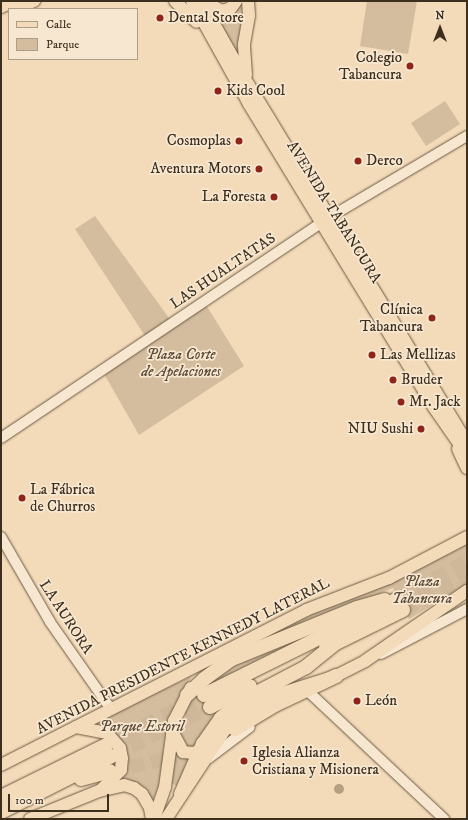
<!DOCTYPE html>
<html>
<head>
<meta charset="utf-8">
<style>
	body { margin:0 }
	#map { position:relative; width:468px; height:820px; overflow:hidden; background:#f3dab8; font-family:"IM FELL DW Pica",serif }
	div>[style] { position:absolute }
	[style*='--x'] { left:calc(var(--x)*1px); top:calc(var(--y)*1px); width:calc(var(--w)*1px); rotate:calc(var(--a)*1deg) }
	.green>* { inset:0; background:#d4bd9e }
	.water>* { inset:0; background:#b5a084 }
	.round { border-radius:50% }
	.motorway-tunnel>* { height:14px; margin-top:-7px; transform-origin:0; background:repeating-linear-gradient(90deg,#ceb899 0 14px,transparent 0 21px) }
	.roads { filter:drop-shadow(0 0 1px #6a5a44) drop-shadow(0 0 1px #6a5a44) }
	.tertiary>* { height:10px; margin:-5px; padding:0 5px; transform-origin:5px; border-radius:5px; background:#f7e7d1 }
	.primary>* { height:12px; margin:-6px; padding:0 6px; transform-origin:6px; border-radius:6px; background:#f3dab8 }
	.motorway>* { height:14px; margin:-7px; padding:0 7px; transform-origin:7px; border-radius:7px; background:#f3dab8 }
	.dots>* { width:11px; height:11px; translate:-50% -50%; box-sizing:border-box; border:2px solid #f7e7d1; border-radius:50% }
	span { translate:-50% -50%; white-space:nowrap; text-align:center; line-height:1.15; -webkit-text-stroke:3.5px #f7e7d1; paint-order:stroke }
	.poi-label { font-size:15px; color:#3c2f1e }
	.left { translate:0 -50%; text-align:left }
	.right { translate:-100% -50%; text-align:right }
	.street-label { font-size:15px; color:#3c2f1e }
	.park-label { font-size:15px; color:#5a4b38; font-style:italic }
	.frame { position:absolute; inset:0; border:2px solid #3c2f1e; pointer-events:none }
	.legend { position:absolute; left:8px; top:8px; width:130px; height:52px; box-sizing:border-box; background:#f7e7d1; border:1px solid #ac9d89; margin:0; padding:5px 7px; list-style:none; font-size:12px; color:#3c2f1e }
	.legend li { display:flex; align-items:center; gap:8px; height:20px }
	.legend b { width:20px; border:1px solid #ac9d89 }
	.north { position:absolute; left:420px; top:8px; width:40px; height:40px; -webkit-text-stroke:3px #f7e7d1; paint-order:stroke; rotate:0deg; font-size:11px; font-weight:700; line-height:16px; text-align:center; color:#3c2f1e }
	.north::after { content:''; display:block; margin:auto; width:14px; height:18px; background:#3c2f1e; clip-path:polygon(50% 0,100% 100%,50% 72%,0 100%) }
	.scale { position:absolute; left:8px; top:794px; width:101px; height:18px; box-sizing:border-box; border:2px solid #3c2f1e; border-top:0; padding-left:5px; font-size:12px; line-height:14px; white-space:nowrap; color:#3c2f1e; -webkit-text-stroke:3px #f7e7d1; paint-order:stroke }
</style>
</head>
<body>
<div id="map">
	<div class="green">
		<div style="clip-path:polygon(240px 1px,242px 12px,238px 60px,212px 17px,220px 19px,233px 15px)"></div>
		<div style="clip-path:polygon(367px 1px,417px 1px,408px 54px,360px 46px)"></div>
		<div style="clip-path:polygon(445px 101px,460px 124px,426px 146px,411px 123px)"></div>
		<div style="clip-path:polygon(95px 216px,174px 325px,206px 305px,244px 366px,139px 435px,103px 372px,149px 342px,75px 229px)"></div>
		<div style="clip-path:polygon(467px 542px,467px 584px,409px 619px,393px 588px,260px 641px,261px 638px,325px 607px,394px 582px)"></div>
		<div style="clip-path:polygon(323px 628px,202px 693px,214px 716px,177px 786px,171px 783px,181px 725px,196px 693px,235px 662px)"></div>
		<div style="clip-path:polygon(192px 676px,175px 704px,166px 731px,159px 785px,152px 802px,134px 782px,122px 779px,127px 770px,107px 728px,94px 723px)"></div>
	</div>
	<div class="water">
		<div class="round" style="left:334px;top:784px;width:10px;height:10px"></div>
	</div>
	<div class="motorway-tunnel">
		<div style="--x:397;--y:599;--w:80;--a:-28.5"></div>
		<div style="--x:403;--y:610;--w:72;--a:-28"></div>
		<div style="--x:106;--y:745;--w:110;--a:-27"></div>
		<div style="--x:112;--y:756;--w:110;--a:-26.6"></div>
		<div style="--x:110;--y:771;--w:53;--a:-11.9"></div>
		<div style="--x:162;--y:760;--w:37;--a:-17"></div>
	</div>
	<div class="roads">
		<div class="tertiary">
			<div style="--x:1;--y:438;--w:396;--a:-33.9"></div>
			<div style="--x:330;--y:217;--w:159;--a:-30.6"></div>
			<div style="--x:1;--y:537;--w:98;--a:60"></div>
			<div style="--x:50;--y:622;--w:106;--a:55"></div>
			<div style="--x:381;--y:654;--w:97;--a:-27.6"></div>
			<div style="--x:311;--y:694;--w:183;--a:43.2"></div>
			<div style="--x:209;--y:758;--w:51;--a:-37.1"></div>
		</div>
		<div class="primary">
			<div style="--x:175;--y:1;--w:30;--a:44"></div>
			<div style="--x:192;--y:1;--w:118;--a:61"></div>
			<div style="--x:249;--y:104;--w:354;--a:58.6"></div>
			<div style="--x:433;--y:406;--w:60;--a:55.2"></div>
			<div style="--x:201;--y:1;--w:95;--a:60.5"></div>
			<div style="--x:248;--y:84;--w:418;--a:58.6"></div>
			<div style="--x:203;--y:1;--w:21;--a:28"></div>
			<div style="--x:222;--y:11;--w:9;--a:-18"></div>
			<div style="--x:231;--y:8;--w:9;--a:-54"></div>
			<div style="--x:1;--y:7;--w:14;--a:-25"></div>
			<div style="--x:16;--y:9;--w:20;--a:-24"></div>
			<div style="--x:246;--y:75;--w:31;--a:-94"></div>
			<div style="--x:244;--y:44;--w:29;--a:-80"></div>
			<div style="--x:249;--y:15;--w:14;--a:-94"></div>
			<div style="--x:458;--y:449;--w:21;--a:65"></div>
			<div style="--x:76;--y:727;--w:32;--a:11"></div>
			<div style="--x:107;--y:733;--w:20;--a:49"></div>
			<div style="--x:120;--y:748;--w:10;--a:79"></div>
			<div style="--x:122;--y:758;--w:12;--a:95"></div>
			<div style="--x:121;--y:770;--w:27;--a:135"></div>
			<div style="--x:172;--y:731;--w:24;--a:62"></div>
			<div style="--x:183;--y:752;--w:10;--a:6"></div>
			<div style="--x:193;--y:753;--w:13;--a:-18"></div>
			<div style="--x:1;--y:765;--w:342;--a:-26.9"></div>
			<div style="--x:306;--y:610;--w:89;--a:-21.1"></div>
			<div style="--x:389;--y:578;--w:88;--a:-27.7"></div>
			<div style="--x:30;--y:819;--w:74;--a:-22.1"></div>
			<div style="--x:99;--y:791;--w:26;--a:-13"></div>
			<div style="--x:124;--y:785;--w:10;--a:17"></div>
			<div style="--x:134;--y:788;--w:10;--a:37"></div>
			<div style="--x:142;--y:794;--w:16;--a:60"></div>
			<div style="--x:150;--y:808;--w:11;--a:80"></div>
			<div style="--x:154;--y:819;--w:34;--a:-71"></div>
			<div style="--x:165;--y:787;--w:67;--a:-82.2"></div>
			<div style="--x:174;--y:721;--w:37;--a:-63"></div>
			<div style="--x:166;--y:819;--w:105;--a:-56.6"></div>
			<div style="--x:224;--y:731;--w:26;--a:-43"></div>
			<div style="--x:243;--y:713;--w:34;--a:-30"></div>
			<div style="--x:273;--y:696;--w:66;--a:-17.6"></div>
			<div style="--x:336;--y:676;--w:33;--a:-27"></div>
			<div style="--x:365;--y:661;--w:124;--a:-34.5"></div>
		</div>
		<div class="motorway">
			<div style="--x:326;--y:648;--w:86;--a:-26.3"></div>
			<div style="--x:187;--y:695;--w:23;--a:-43"></div>
			<div style="--x:204;--y:679;--w:34;--a:-36"></div>
			<div style="--x:232;--y:659;--w:135;--a:-22.2"></div>
			<div style="--x:357;--y:608;--w:29;--a:-16"></div>
			<div style="--x:204;--y:695;--w:216;--a:-26.4"></div>
			<div style="--x:210;--y:707;--w:45;--a:-27.7"></div>
			<div style="--x:235;--y:729;--w:47;--a:-31"></div>
			<div style="--x:275;--y:705;--w:68;--a:-25.4"></div>
			<div style="--x:81;--y:779;--w:30;--a:-15"></div>
			<div style="--x:181;--y:794;--w:55;--a:-66.3"></div>
			<div style="--x:203;--y:744;--w:32;--a:-55"></div>
			<div style="--x:221;--y:718;--w:33;--a:-38"></div>
			<div style="--x:247;--y:698;--w:67;--a:-27.7"></div>
			<div style="--x:306;--y:667;--w:35;--a:-39"></div>
			<div style="--x:1;--y:797;--w:117;--a:-26.3"></div>
			<div style="--x:1;--y:812;--w:124;--a:-26.8"></div>
		</div>
	</div>
	<div class="dots">
		<div style="left:160px;top:18px;background:#8f2418"></div>
		<div style="left:410px;top:66px;background:#8f2418"></div>
		<div style="left:218px;top:91px;background:#8f2418"></div>
		<div style="left:239px;top:141px;background:#8f2418"></div>
		<div style="left:358px;top:161px;background:#8f2418"></div>
		<div style="left:259px;top:169px;background:#8f2418"></div>
		<div style="left:274px;top:197px;background:#8f2418"></div>
		<div style="left:432px;top:318px;background:#8f2418"></div>
		<div style="left:372px;top:355px;background:#8f2418"></div>
		<div style="left:393px;top:380px;background:#8f2418"></div>
		<div style="left:401px;top:402px;background:#8f2418"></div>
		<div style="left:421px;top:429px;background:#8f2418"></div>
		<div style="left:22px;top:498px;background:#8f2418"></div>
		<div style="left:357px;top:701px;background:#8f2418"></div>
		<div style="left:244px;top:761px;background:#8f2418"></div>
	</div>
	<div class="poi-label">
		<span class="left" style="left:168px;top:18px">Dental Store</span>
		<span class="right" style="left:402px;top:66px">Colegio<br>Tabancura</span>
		<span class="left" style="left:226px;top:91px">Kids Cool</span>
		<span class="right" style="left:231px;top:141px">Cosmoplas</span>
		<span class="left" style="left:366px;top:161px">Derco</span>
		<span class="right" style="left:251px;top:169px">Aventura Motors</span>
		<span class="right" style="left:266px;top:197px">La Foresta</span>
		<span class="right" style="left:423px;top:318px">Clínica<br>Tabancura</span>
		<span class="left" style="left:380px;top:355px">Las Mellizas</span>
		<span class="left" style="left:401px;top:380px">Bruder</span>
		<span class="left" style="left:409px;top:402px">Mr. Jack</span>
		<span class="right" style="left:413px;top:429px">NIU Sushi</span>
		<span class="left" style="left:30px;top:498px">La Fábrica<br>de Churros</span>
		<span class="left" style="left:365px;top:701px">León</span>
		<span class="left" style="left:252px;top:761px">Iglesia Alianza<br>Cristiana y Misionera</span>
	</div>
	<div class="street-label">
		<span style="left:334px;top:212px;rotate:58deg">AVENIDA TABANCURA</span>
		<span style="left:223px;top:271px;rotate:-34deg">LAS HUALTATAS</span>
		<span style="left:66px;top:617px;rotate:57deg">LA AURORA</span>
		<span style="left:183px;top:656px;rotate:-27deg">AVENIDA PRESIDENTE KENNEDY LATERAL</span>
	</div>
	<div class="park-label">
		<span style="left:181px;top:363px">Plaza Corte<br>de Apelaciones</span>
		<span style="left:422px;top:590px">Plaza<br>Tabancura</span>
		<span style="left:142px;top:727px">Parque Estoril</span>
	</div>
	<div class="frame"></div>
	<ul class="legend">
	<li><b style="height:5px;background:#f3dab8"></b>Calle</li>
	<li><b style="height:11px;background:#d4bd9e"></b>Parque</li>
	</ul>
	<div class="north">N</div>
	<div class="scale">100 m</div>
</div>
</body>
</html>
